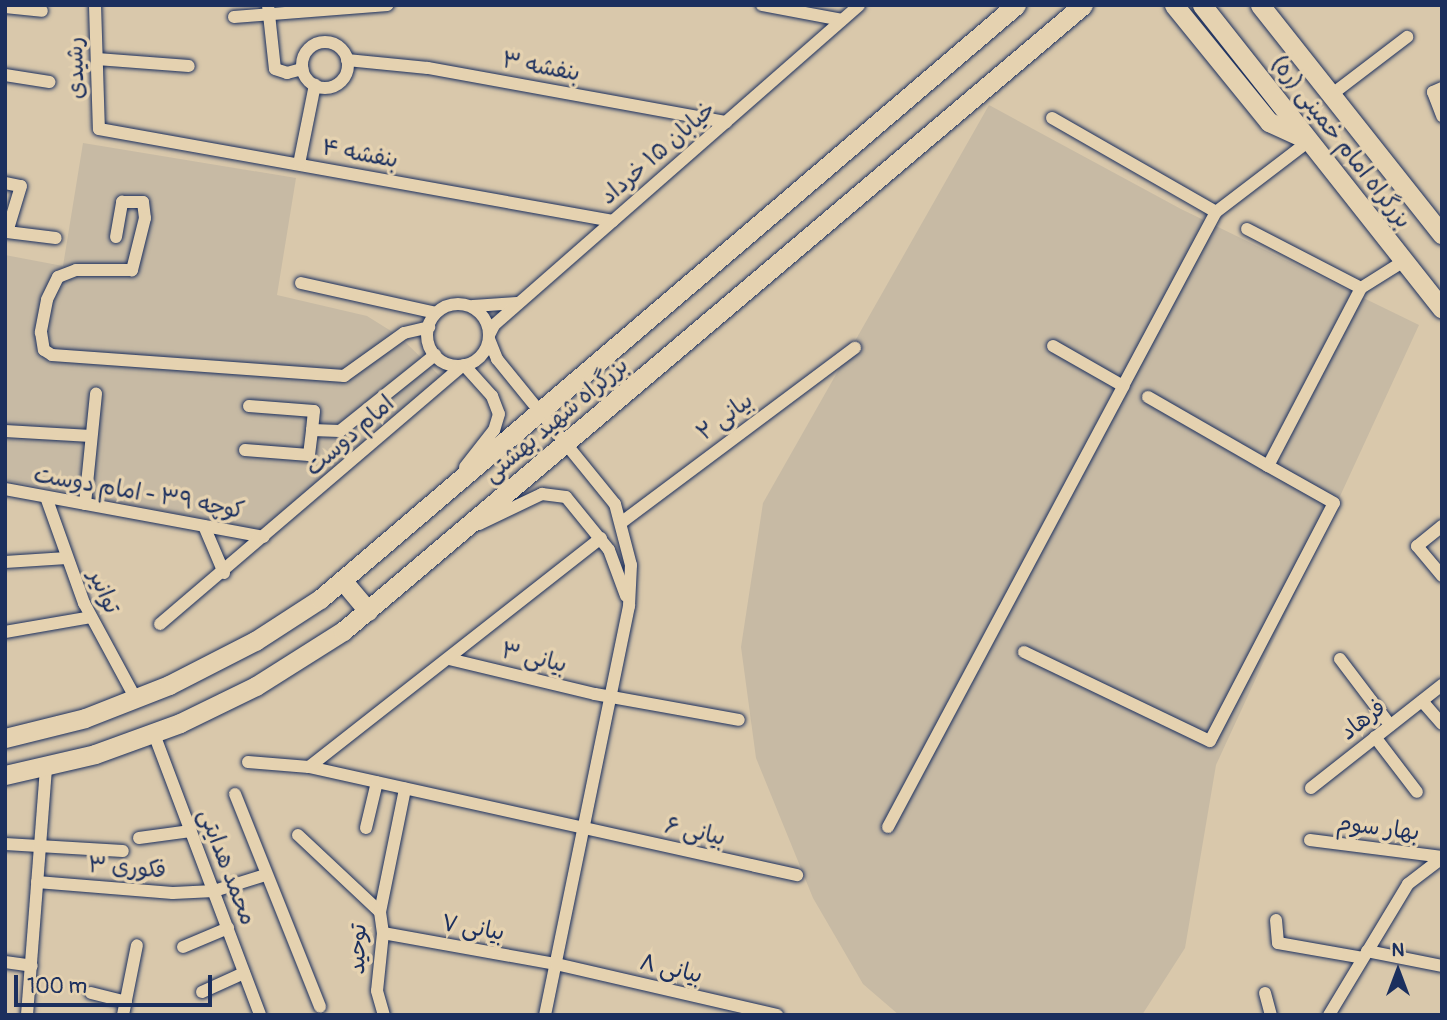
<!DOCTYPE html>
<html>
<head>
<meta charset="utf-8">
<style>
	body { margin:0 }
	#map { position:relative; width:1447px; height:1020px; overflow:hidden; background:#d9c8ab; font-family:Pangolin,"Playpen Sans Arabic",sans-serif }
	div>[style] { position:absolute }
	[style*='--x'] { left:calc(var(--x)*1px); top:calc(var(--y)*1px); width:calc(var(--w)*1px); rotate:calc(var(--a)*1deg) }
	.built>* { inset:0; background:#c7baa4 }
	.roads { filter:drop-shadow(0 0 2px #1b2f5e) drop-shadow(0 0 2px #1b2f5e) }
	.minor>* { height:12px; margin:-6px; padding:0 6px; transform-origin:6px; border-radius:6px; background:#e5d2b0 }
	.minor>.ring { margin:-6px; padding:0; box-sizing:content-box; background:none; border:12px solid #e5d2b0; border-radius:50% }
	.highway>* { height:19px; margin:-9.5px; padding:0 9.5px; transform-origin:9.5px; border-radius:9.5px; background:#e5d2b0 }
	span { translate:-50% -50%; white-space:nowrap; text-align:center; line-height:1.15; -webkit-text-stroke:7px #e5d2b0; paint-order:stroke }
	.street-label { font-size:23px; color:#1b2f5e }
	.frame { position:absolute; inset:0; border:7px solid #1b2f5e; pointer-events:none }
	.north { position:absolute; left:1363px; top:936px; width:70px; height:70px; -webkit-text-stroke:5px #e5d2b0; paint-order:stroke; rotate:0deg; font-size:19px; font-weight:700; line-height:28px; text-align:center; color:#1b2f5e }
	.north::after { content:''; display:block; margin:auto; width:24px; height:32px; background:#1b2f5e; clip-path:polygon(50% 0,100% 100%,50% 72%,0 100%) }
	.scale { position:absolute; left:14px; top:975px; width:198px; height:32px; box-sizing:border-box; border:4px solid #1b2f5e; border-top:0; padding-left:9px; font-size:21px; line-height:24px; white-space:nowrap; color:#1b2f5e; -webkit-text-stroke:5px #e5d2b0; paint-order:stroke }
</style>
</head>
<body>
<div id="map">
	<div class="built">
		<div style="clip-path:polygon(989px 105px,1181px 209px,1419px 325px,1216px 765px,1185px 948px,1142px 1015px,899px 1015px,863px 984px,813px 898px,756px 758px,741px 647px,763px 503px)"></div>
		<div style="clip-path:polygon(83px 143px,296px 178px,277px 295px,367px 316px,399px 336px,442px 378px,261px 530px,5px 480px,5px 255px,63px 266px)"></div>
	</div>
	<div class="roads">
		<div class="minor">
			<div style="--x:95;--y:5;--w:124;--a:88.2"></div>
			<div style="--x:99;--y:129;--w:522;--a:10.15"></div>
			<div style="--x:268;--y:5;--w:64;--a:83.8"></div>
			<div style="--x:275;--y:69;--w:13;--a:18"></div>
			<div style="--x:287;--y:73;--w:16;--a:-15"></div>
			<div style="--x:762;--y:5;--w:81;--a:10.6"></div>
			<div style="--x:5;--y:7;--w:37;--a:6"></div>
			<div style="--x:234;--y:17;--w:154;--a:-4.5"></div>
			<div class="ring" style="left:302px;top:42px;width:34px;height:34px"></div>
			<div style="--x:97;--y:59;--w:92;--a:4.4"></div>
			<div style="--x:347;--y:60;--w:81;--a:5.6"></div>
			<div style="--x:428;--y:68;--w:303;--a:10.3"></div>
			<div style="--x:5;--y:75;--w:45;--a:9"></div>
			<div style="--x:1442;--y:88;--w:10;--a:156"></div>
			<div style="--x:1433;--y:92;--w:26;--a:69"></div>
			<div style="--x:1331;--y:95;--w:96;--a:-37.3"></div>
			<div style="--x:1052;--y:118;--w:189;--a:29.8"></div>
			<div style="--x:1216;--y:212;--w:117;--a:-37.4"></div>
			<div style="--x:299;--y:164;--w:81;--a:-78.6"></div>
			<div style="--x:5;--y:183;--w:16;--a:11"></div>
			<div style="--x:21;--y:186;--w:48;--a:106.9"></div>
			<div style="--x:7;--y:232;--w:49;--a:7"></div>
			<div style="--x:1247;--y:229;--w:128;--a:27.4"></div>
			<div style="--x:1361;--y:288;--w:51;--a:-32.1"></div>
			<div style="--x:116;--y:237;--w:36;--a:-80"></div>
			<div style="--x:122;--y:202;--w:21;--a:0"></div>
			<div style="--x:143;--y:202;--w:16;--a:83"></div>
			<div style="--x:145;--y:218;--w:54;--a:104"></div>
			<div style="--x:132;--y:270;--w:56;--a:180"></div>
			<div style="--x:76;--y:270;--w:19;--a:159"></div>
			<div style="--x:58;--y:277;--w:25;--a:116"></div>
			<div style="--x:47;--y:300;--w:33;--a:101"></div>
			<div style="--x:41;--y:332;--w:18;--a:81"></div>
			<div style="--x:44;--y:350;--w:9;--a:32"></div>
			<div style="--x:52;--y:355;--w:293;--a:4.1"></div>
			<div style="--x:344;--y:376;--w:74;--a:-35.6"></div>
			<div style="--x:404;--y:333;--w:26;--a:-13"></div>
			<div style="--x:301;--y:283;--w:138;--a:12.5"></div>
			<div class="ring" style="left:427px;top:304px;width:50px;height:50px"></div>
			<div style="--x:473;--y:306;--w:44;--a:-3.9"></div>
			<div style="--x:489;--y:335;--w:11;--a:-63"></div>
			<div style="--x:494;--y:325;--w:485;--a:-41.2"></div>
			<div style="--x:489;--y:339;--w:22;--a:68"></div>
			<div style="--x:497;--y:359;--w:187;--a:50.9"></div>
			<div style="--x:615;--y:504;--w:63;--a:75.3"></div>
			<div style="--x:631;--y:565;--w:41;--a:92.8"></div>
			<div style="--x:629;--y:606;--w:418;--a:101.6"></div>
			<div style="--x:1053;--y:346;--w:81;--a:29.7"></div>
			<div style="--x:1123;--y:386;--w:197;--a:-61.9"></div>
			<div style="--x:464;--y:365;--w:42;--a:47.9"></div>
			<div style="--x:492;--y:396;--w:19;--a:69"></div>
			<div style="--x:499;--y:414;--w:17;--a:107"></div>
			<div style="--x:494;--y:430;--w:47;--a:128.1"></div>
			<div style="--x:1148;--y:397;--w:138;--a:29.9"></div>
			<div style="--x:1268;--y:466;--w:201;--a:-62.4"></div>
			<div style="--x:249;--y:406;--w:65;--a:4.4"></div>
			<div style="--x:314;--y:411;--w:19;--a:96"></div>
			<div style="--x:5;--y:431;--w:86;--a:3.3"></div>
			<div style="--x:245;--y:450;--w:64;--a:4.5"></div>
			<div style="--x:309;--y:455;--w:25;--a:-83"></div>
			<div style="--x:312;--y:430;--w:28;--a:2"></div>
			<div style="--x:340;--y:431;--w:122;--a:-38.7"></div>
			<div style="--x:5;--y:489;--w:263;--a:10.5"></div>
			<div style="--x:46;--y:497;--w:113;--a:70.3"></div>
			<div style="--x:84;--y:603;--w:109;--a:61.6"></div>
			<div style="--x:85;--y:504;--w:111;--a:-84.3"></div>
			<div style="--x:622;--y:522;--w:291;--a:-36.8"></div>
			<div style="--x:479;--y:524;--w:70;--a:-25.5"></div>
			<div style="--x:542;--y:494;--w:24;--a:7"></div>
			<div style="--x:566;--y:497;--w:68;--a:50.9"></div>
			<div style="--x:609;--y:550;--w:49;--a:69.7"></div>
			<div style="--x:204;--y:526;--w:51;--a:66.9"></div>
			<div style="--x:1442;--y:526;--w:32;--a:141"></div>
			<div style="--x:1417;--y:546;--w:39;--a:50"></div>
			<div style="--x:5;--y:562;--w:62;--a:-3.7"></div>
			<div style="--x:160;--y:624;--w:397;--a:-40.5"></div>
			<div style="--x:5;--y:632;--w:87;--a:-9.9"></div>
			<div style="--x:1024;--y:652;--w:206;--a:25.6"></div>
			<div style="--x:1210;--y:741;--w:268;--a:-62.5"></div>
			<div style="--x:1334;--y:503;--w:76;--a:-150.7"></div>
			<div style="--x:449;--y:659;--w:150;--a:13.5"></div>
			<div style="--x:595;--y:694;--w:146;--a:10.2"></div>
			<div style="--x:1340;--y:659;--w:83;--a:52.9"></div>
			<div style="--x:1422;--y:701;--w:30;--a:49"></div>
			<div style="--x:154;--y:734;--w:300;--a:69.3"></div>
			<div style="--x:1375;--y:737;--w:69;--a:52.6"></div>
			<div style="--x:248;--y:762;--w:61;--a:4.7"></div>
			<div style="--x:309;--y:767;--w:500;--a:12.5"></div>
			<div style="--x:309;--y:767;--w:371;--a:-38.1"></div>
			<div style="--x:1311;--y:788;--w:167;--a:-38.2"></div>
			<div style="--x:235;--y:794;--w:229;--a:68.2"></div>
			<div style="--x:888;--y:827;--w:500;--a:-61.9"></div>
			<div style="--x:366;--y:828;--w:47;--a:-76.6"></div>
			<div style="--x:298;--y:835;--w:112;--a:43.2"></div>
			<div style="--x:380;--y:912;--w:21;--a:82"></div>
			<div style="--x:383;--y:933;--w:58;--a:95.9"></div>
			<div style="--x:377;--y:991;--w:25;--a:74"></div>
			<div style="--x:139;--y:838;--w:52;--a:-7.7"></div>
			<div style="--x:1310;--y:840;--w:133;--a:7.3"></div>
			<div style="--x:5;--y:844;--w:118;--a:3.4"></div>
			<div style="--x:37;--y:882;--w:136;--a:4.6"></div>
			<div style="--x:173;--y:893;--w:41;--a:-2.8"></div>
			<div style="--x:214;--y:891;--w:53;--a:-17.4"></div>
			<div style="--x:380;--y:912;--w:126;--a:-78.5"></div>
			<div style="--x:1276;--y:920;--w:23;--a:85"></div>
			<div style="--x:1278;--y:943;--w:86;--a:10"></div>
			<div style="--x:383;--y:933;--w:176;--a:10.2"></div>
			<div style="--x:556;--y:964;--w:227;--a:13"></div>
			<div style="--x:183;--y:947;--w:49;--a:-22.9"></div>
			<div style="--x:1367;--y:951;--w:76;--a:11.3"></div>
			<div style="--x:5;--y:962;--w:27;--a:8"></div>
			<div style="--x:202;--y:992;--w:46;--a:-24.3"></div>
			<div style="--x:91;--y:993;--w:36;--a:14"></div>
			<div style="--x:1265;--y:993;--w:23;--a:75"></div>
			<div style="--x:27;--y:1015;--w:250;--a:-85.6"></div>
			<div style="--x:123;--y:1015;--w:71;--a:-78.7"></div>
			<div style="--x:1329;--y:1015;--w:153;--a:-58.9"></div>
			<div style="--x:1408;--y:884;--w:43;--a:-37.4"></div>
		</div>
		<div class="highway">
			<div style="--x:1174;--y:5;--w:151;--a:50.9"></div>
			<div style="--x:1269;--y:122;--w:41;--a:24.7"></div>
			<div style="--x:1202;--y:5;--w:387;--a:51.7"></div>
			<div style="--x:1260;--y:5;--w:293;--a:51.6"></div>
			<div style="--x:343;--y:581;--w:39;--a:50"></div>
			<div style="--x:5;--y:738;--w:82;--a:-14"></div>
			<div style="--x:85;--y:718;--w:90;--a:-21.4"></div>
			<div style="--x:169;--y:685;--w:97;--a:-27.1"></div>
			<div style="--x:255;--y:641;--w:77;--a:-32.9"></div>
			<div style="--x:320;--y:599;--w:915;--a:-40.48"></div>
			<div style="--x:5;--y:775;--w:92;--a:-13.1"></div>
			<div style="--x:95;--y:754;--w:90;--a:-20"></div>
			<div style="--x:180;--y:723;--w:85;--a:-26"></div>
			<div style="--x:256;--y:686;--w:103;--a:-32.3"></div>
			<div style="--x:343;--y:631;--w:969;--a:-40.23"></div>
		</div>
	</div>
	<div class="street-label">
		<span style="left:541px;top:67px;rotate:10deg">بنفشه ۳</span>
		<span style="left:76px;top:68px;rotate:-92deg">رشیدی</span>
		<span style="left:1341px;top:142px;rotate:52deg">بزرگراه امام خمینی (ره)</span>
		<span style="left:658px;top:153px;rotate:-41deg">خیابان ۱۵ خرداد</span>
		<span style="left:360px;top:154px;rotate:10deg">بنفشه ۴</span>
		<span style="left:725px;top:417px;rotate:-37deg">بیانی ۲</span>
		<span style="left:556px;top:420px;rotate:-40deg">بزرگراه شهید بهشتی</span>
		<span style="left:350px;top:436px;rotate:-41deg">امام دوست</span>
		<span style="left:139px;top:493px;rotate:10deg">کوچه ۳۹ - امام دوست</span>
		<span style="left:104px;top:592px;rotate:66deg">توانیر</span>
		<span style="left:534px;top:658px;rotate:13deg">بیانی ۳</span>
		<span style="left:1363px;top:720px;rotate:-38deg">فرهاد</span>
		<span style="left:1378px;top:828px;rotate:7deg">بهار سوم</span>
		<span style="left:695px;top:832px;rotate:12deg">بیانی ۶</span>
		<span style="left:227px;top:867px;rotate:69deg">محمد هدایتی</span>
		<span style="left:127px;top:868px;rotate:4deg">فکوری ۳</span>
		<span style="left:473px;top:928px;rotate:10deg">بیانی ۷</span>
		<span style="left:358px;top:949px;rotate:-88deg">توحید</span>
		<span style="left:671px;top:969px;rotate:13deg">بیانی ۸</span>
	</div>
	<div class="frame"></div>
	<div class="north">N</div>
	<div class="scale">100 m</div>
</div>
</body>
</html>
